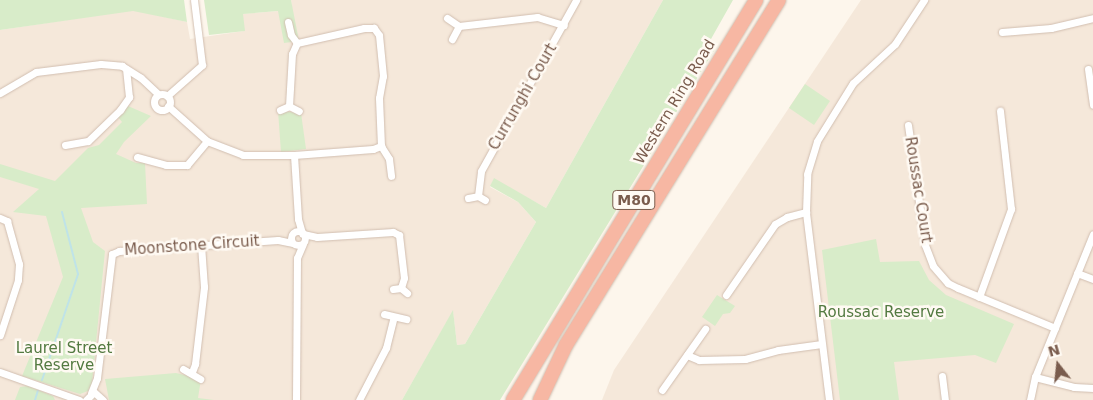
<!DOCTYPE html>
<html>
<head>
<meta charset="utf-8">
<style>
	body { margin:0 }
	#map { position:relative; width:1093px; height:400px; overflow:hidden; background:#fdf6ec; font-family:"DejaVu Sans",sans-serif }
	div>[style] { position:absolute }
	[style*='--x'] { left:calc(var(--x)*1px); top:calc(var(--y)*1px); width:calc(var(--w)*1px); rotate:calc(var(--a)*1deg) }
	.residential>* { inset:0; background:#f5e8da }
	.green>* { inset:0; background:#d8ecc9 }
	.stream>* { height:2px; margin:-1px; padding:0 1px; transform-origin:1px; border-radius:1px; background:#bfe3e8 }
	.roads { filter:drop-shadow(0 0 1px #d1beb0) drop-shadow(0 0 1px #d1beb0) }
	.street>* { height:7px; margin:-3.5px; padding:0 3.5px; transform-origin:3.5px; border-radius:3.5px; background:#fff }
	.street>.ring { margin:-3.5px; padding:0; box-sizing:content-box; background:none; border:7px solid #fff; border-radius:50% }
	.highway>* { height:14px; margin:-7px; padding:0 7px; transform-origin:7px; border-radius:7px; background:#f7b7a3 }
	span { translate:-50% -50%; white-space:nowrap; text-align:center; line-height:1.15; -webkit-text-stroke:5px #fffaf3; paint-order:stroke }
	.shield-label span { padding:1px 4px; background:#fffaf3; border:1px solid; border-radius:4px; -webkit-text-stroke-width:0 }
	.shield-label { font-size:14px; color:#7a5c4d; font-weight:700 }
	.street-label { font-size:15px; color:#7a5c4d }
	.park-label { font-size:15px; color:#537a41 }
	.north { position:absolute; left:1033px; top:340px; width:50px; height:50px; -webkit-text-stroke:4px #fffaf3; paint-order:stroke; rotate:344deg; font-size:14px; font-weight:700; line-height:20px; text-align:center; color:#7a5c4d }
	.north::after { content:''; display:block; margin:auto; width:18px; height:22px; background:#7a5c4d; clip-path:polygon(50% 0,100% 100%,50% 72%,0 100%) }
</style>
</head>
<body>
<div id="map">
	<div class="residential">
		<div style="clip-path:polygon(291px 0,663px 0,546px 208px,494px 179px,490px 187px,518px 202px,536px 222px,465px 344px,457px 345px,453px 311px,402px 400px,0 400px,0 30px,133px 10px,187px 22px,190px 39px,244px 31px,242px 14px,279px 11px,285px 43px,294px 24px)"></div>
		<div style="clip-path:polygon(861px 0,1093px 0,1093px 400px,602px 400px,614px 370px)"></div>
	</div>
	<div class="green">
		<div style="clip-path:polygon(0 0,184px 0,187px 22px,133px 11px,0 30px)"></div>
		<div style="clip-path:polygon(204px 0,291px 0,299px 41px,284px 43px,278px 11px,243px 14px,245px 31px,209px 35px)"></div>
		<div style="clip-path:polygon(663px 0,733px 0,711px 39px,704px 35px,701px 39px,715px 49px,500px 400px,402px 400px,453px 310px,457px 345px,465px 344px,536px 222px,518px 202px,490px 186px,494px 178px,546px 208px)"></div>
		<div style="clip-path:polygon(805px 84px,830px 101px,814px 125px,789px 108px)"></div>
		<div style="clip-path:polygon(128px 106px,151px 116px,124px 142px,116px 154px,136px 163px,145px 163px,147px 204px,81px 208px,93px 242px,105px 251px,92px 383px,88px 391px,80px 394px,22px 376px,63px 277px,46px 216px,13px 212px,39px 189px,0 177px,0 164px,55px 181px,88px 148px,99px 145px,122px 122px,118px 117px)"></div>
		<div style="clip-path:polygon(278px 111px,301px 113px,306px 149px,281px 152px)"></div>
		<div style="clip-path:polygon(876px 239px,880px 262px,919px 261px,929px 280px,946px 295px,1014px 324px,996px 363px,975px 355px,894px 362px,899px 400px,840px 400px,822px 250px)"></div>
		<div style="clip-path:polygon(717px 295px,735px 306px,730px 313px,723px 314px,715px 326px,702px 317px)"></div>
		<div style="clip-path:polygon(176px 373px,201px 379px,198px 398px,214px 400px,109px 400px,105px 379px)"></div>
		<div style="clip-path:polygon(28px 386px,53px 396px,55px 400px,15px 400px,20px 387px)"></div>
	</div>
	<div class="stream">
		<div style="--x:42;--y:380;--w:112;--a:-71.2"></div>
		<div style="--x:78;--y:274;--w:64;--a:-104.5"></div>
		<div style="--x:35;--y:400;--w:10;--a:-73"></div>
	</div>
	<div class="roads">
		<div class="street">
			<div style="--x:447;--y:18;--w:14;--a:34"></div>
			<div style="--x:459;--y:26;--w:15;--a:118"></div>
			<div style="--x:288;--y:22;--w:13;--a:77"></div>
			<div style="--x:291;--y:35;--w:10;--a:53"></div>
			<div style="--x:459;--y:26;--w:79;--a:-6.6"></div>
			<div style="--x:537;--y:17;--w:28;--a:17"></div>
			<div style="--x:1002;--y:32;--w:49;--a:-4.7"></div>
			<div style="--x:1051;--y:28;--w:43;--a:-13.4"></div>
			<div style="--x:1088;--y:69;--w:36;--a:82"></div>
			<div style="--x:0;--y:93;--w:42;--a:-30.3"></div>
			<div style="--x:36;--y:72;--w:65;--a:-7"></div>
			<div style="--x:101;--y:64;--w:21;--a:5"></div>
			<div style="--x:122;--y:66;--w:22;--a:32"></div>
			<div style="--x:141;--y:78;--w:23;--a:43"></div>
			<div class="ring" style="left:154px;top:94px;width:9px;height:9px"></div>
			<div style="--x:167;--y:96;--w:47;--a:-41.5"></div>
			<div style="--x:202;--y:65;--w:65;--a:-97"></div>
			<div style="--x:168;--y:106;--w:52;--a:41.9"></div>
			<div style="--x:207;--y:141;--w:39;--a:21"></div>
			<div style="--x:243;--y:155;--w:51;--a:0"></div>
			<div style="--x:294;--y:155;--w:79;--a:-4.3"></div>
			<div style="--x:373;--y:149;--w:9;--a:-21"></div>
			<div style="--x:381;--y:146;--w:48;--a:-92.4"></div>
			<div style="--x:379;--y:98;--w:22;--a:-80"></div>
			<div style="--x:383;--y:76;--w:41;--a:-95.6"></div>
			<div style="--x:379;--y:35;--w:9;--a:-126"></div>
			<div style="--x:374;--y:28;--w:10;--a:180"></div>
			<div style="--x:364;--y:28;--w:69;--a:167.4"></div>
			<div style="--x:289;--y:106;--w:52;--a:-86.7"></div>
			<div style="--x:292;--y:54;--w:12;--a:-66"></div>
			<div style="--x:280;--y:110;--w:10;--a:-24"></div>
			<div style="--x:289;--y:106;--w:11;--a:27"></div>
			<div style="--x:908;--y:125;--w:121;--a:81.9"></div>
			<div style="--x:925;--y:245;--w:22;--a:69"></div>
			<div style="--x:933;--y:266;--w:23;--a:49"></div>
			<div style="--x:948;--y:283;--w:11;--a:27"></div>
			<div style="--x:958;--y:288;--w:105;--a:22.4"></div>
			<div style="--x:65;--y:145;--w:23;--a:-10"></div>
			<div style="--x:88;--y:141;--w:45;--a:-44.1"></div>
			<div style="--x:120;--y:110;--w:16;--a:-55"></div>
			<div style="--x:129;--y:97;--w:28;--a:-96"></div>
			<div style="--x:381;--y:146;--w:15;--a:58"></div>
			<div style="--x:389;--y:159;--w:17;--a:83"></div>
			<div style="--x:294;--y:155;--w:64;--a:86.4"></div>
			<div style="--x:298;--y:219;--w:15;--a:74"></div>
			<div style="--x:137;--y:157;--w:30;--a:15"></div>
			<div style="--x:166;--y:165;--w:21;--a:0"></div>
			<div style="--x:187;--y:165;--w:31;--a:-50"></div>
			<div style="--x:478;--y:196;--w:25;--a:-83"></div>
			<div style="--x:481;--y:171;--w:196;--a:-60.9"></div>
			<div style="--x:468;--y:198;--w:10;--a:-11"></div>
			<div style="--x:478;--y:196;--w:8;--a:30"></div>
			<div style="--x:0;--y:218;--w:8;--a:23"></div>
			<div style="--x:7;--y:221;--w:45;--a:74.4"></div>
			<div style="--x:19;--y:264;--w:16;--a:94"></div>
			<div style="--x:18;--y:280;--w:58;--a:108.1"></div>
			<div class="ring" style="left:291px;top:231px;width:7px;height:7px"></div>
			<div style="--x:303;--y:234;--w:14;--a:12"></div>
			<div style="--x:317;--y:237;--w:76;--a:-3.8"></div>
			<div style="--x:393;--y:232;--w:7;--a:27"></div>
			<div style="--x:399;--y:235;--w:43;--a:83.4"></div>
			<div style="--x:404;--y:278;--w:10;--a:107"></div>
			<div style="--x:1077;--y:273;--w:17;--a:21"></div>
			<div style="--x:393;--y:289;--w:8;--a:-7"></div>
			<div style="--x:401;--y:288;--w:8;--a:40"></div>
			<div style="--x:726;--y:295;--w:86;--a:-55.4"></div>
			<div style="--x:775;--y:224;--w:14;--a:-30"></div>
			<div style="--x:787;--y:217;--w:20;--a:-15"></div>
			<div style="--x:979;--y:297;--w:94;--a:-70"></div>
			<div style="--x:1011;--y:209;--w:99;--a:-96.4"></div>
			<div style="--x:384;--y:314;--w:23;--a:13"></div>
			<div style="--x:687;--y:355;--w:13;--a:23"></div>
			<div style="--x:699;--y:360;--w:46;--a:-1.2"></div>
			<div style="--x:745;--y:359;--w:34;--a:-15"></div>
			<div style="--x:778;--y:350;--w:44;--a:-7.8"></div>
			<div style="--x:183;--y:369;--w:20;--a:30"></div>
			<div style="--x:0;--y:372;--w:84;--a:19.5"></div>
			<div style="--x:192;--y:372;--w:9;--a:-69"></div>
			<div style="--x:195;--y:364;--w:78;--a:-83.3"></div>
			<div style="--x:204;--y:287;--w:42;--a:-94.1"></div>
			<div style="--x:942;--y:376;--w:24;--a:83"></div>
			<div style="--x:1035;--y:377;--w:40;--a:14.4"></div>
			<div style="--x:1074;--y:387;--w:19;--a:3"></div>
			<div style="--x:662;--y:390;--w:75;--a:-54.8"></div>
			<div style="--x:91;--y:393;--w:16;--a:-68"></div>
			<div style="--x:97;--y:378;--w:125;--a:-83.1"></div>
			<div style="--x:112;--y:254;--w:8;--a:-23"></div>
			<div style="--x:119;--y:251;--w:159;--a:-4"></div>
			<div style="--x:278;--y:240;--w:14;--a:12"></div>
			<div style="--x:86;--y:400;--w:11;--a:-45"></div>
			<div style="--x:94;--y:392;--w:12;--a:42"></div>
			<div style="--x:296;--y:400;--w:142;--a:-89.6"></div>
			<div style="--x:297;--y:258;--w:15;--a:-67"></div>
			<div style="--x:359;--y:400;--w:59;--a:-62.6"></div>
			<div style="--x:386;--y:348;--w:32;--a:-76"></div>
			<div style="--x:829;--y:400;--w:189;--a:-97"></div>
			<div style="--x:806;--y:212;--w:38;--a:-88"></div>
			<div style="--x:807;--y:174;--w:34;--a:-73"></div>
			<div style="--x:817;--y:141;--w:68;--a:-58.2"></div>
			<div style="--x:853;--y:83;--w:57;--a:-42.9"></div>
			<div style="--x:895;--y:44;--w:53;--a:-56.6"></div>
			<div style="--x:1030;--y:400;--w:24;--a:-78"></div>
			<div style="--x:1035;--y:377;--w:154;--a:-67.9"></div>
		</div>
		<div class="highway">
			<div style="--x:513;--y:400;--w:468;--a:-58.7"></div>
			<div style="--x:540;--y:400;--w:61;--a:-64.7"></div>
			<div style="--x:566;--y:345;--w:405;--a:-58.3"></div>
		</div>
	</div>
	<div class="shield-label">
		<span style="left:634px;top:200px">M80</span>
	</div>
	<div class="street-label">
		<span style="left:523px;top:97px;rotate:-60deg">Currunghi Court</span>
		<span style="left:675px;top:102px;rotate:-59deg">Western Ring Road</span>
		<span style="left:918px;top:190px;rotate:81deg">Roussac Court</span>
		<span style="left:192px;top:246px;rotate:-4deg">Moonstone Circuit</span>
	</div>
	<div class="park-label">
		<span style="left:881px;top:313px">Roussac Reserve</span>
		<span style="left:64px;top:357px">Laurel Street<br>Reserve</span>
	</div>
	<div class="north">N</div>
</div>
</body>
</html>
